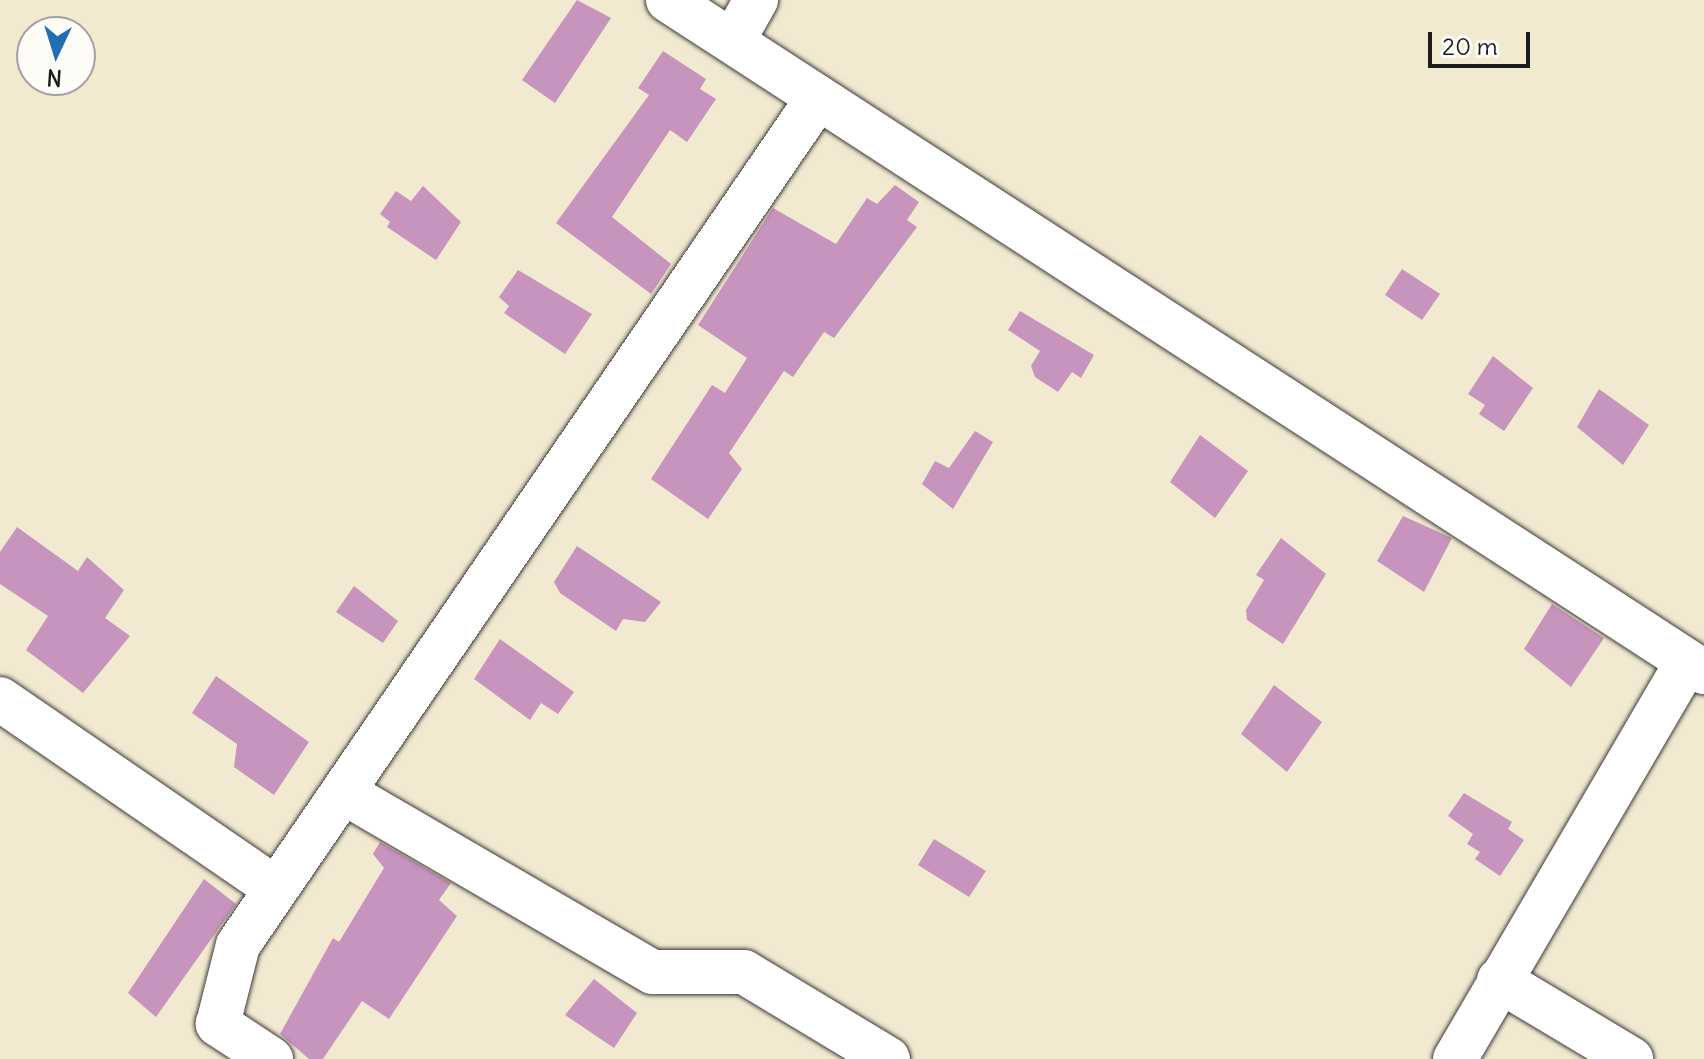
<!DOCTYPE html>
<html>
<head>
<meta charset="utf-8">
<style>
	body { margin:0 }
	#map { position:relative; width:1704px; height:1059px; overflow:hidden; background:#f2e9d1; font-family:Delius,sans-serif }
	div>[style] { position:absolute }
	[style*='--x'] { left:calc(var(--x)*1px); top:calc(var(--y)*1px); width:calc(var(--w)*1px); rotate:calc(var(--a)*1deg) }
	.building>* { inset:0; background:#c794bd }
	.roads { filter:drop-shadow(0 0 2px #3c3b37) drop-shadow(0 0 2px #3c3b37) }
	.minor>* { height:44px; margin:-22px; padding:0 22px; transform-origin:22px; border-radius:22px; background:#fff }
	span { translate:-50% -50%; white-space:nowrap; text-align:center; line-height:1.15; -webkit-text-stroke:6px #fdfcf7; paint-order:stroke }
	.north { position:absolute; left:16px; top:16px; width:80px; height:80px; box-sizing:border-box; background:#fdfcf7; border:2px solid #a3a29f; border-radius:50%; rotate:184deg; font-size:22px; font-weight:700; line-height:32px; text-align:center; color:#1c1c1c }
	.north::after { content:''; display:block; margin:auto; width:28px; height:36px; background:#1f6fb2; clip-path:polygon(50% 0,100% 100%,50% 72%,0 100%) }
	.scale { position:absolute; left:1428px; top:32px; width:102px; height:36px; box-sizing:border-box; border:4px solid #1c1c1c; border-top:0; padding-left:10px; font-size:24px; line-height:28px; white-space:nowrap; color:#1c1c1c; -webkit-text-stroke:6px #fdfcf7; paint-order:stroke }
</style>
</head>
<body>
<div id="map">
	<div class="building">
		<div style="clip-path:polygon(577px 0,611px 18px,555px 103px,522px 80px)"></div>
		<div style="clip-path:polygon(663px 51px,706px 79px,700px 89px,716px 99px,687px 142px,670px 130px,612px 217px,671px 264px,651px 294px,556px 223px,649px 95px,638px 88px)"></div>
		<div style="clip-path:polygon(895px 185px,919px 202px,907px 220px,917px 227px,834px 338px,824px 332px,793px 377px,784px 371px,729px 453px,742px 469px,708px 519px,651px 479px,712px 385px,725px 393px,747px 358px,698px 325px,773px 208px,836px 244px,867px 198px,877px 204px)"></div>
		<div style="clip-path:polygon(423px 186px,461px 222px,436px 260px,387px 227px,390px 222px,380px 214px,396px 191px,411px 201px)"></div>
		<div style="clip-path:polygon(1402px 269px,1440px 294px,1422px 320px,1385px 295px)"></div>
		<div style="clip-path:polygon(518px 270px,592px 314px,565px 354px,504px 313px,509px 306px,499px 297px)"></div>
		<div style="clip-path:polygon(1020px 311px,1094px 355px,1081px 378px,1072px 372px,1058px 392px,1035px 377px,1031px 366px,1040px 351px,1008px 330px)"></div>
		<div style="clip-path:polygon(1493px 356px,1533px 388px,1504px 431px,1479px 414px,1485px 405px,1468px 394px)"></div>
		<div style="clip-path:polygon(1599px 389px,1649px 425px,1623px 465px,1577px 427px)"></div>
		<div style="clip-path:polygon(975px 431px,993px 442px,953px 509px,922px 484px,935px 461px,949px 468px)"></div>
		<div style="clip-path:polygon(1200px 435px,1248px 471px,1215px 518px,1170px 482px)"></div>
		<div style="clip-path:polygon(1403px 516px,1452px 538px,1424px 592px,1377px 561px)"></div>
		<div style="clip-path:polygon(17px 527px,78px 571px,87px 557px,124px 590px,105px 618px,130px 636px,83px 693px,26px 650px,48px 616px,0 584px,0 552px)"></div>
		<div style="clip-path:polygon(1281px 538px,1326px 574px,1283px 644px,1247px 620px,1246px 610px,1264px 580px,1256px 575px)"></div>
		<div style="clip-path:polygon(577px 546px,661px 602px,645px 622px,623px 619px,616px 631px,560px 593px,554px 582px)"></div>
		<div style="clip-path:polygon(354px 586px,398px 621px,383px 643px,336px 612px)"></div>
		<div style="clip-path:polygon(1552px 604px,1604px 638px,1571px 687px,1524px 649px)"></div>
		<div style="clip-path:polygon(500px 639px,574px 692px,558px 714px,541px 703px,530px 720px,474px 679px)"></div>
		<div style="clip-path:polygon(216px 676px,309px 742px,274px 795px,234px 767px,237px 744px,192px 713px)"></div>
		<div style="clip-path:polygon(1274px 685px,1322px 722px,1287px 772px,1241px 734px)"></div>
		<div style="clip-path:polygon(1464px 793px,1512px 822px,1508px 829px,1524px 840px,1500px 876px,1475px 859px,1480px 852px,1467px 844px,1473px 834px,1448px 816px)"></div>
		<div style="clip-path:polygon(934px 839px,986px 871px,969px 897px,918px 865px)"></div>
		<div style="clip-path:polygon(380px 842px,451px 883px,439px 900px,457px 916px,389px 1019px,362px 1001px,323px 1059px,309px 1059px,280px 1034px,333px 938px,339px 942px,384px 868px,373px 854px)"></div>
		<div style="clip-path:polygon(204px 879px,236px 904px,156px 1017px,128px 993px)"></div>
		<div style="clip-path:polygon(594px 979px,637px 1013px,614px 1048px,565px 1015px)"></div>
	</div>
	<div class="roads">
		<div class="minor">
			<div style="--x:668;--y:0;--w:1235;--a:32.97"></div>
			<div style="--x:734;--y:39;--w:45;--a:-60.6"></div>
			<div style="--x:0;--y:699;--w:334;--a:34.5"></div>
			<div style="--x:345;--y:793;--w:356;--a:30.2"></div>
			<div style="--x:653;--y:972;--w:91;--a:0"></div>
			<div style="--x:744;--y:972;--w:168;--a:31.1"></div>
			<div style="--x:1499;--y:980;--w:154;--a:30.9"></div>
			<div style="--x:271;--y:1059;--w:64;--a:-146.6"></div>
			<div style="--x:218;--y:1024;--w:81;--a:-75.8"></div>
			<div style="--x:238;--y:945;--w:1027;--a:-55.6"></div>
			<div style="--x:1455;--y:1059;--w:460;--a:-59.7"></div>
		</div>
	</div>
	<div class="north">N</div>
	<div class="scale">20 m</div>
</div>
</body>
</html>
